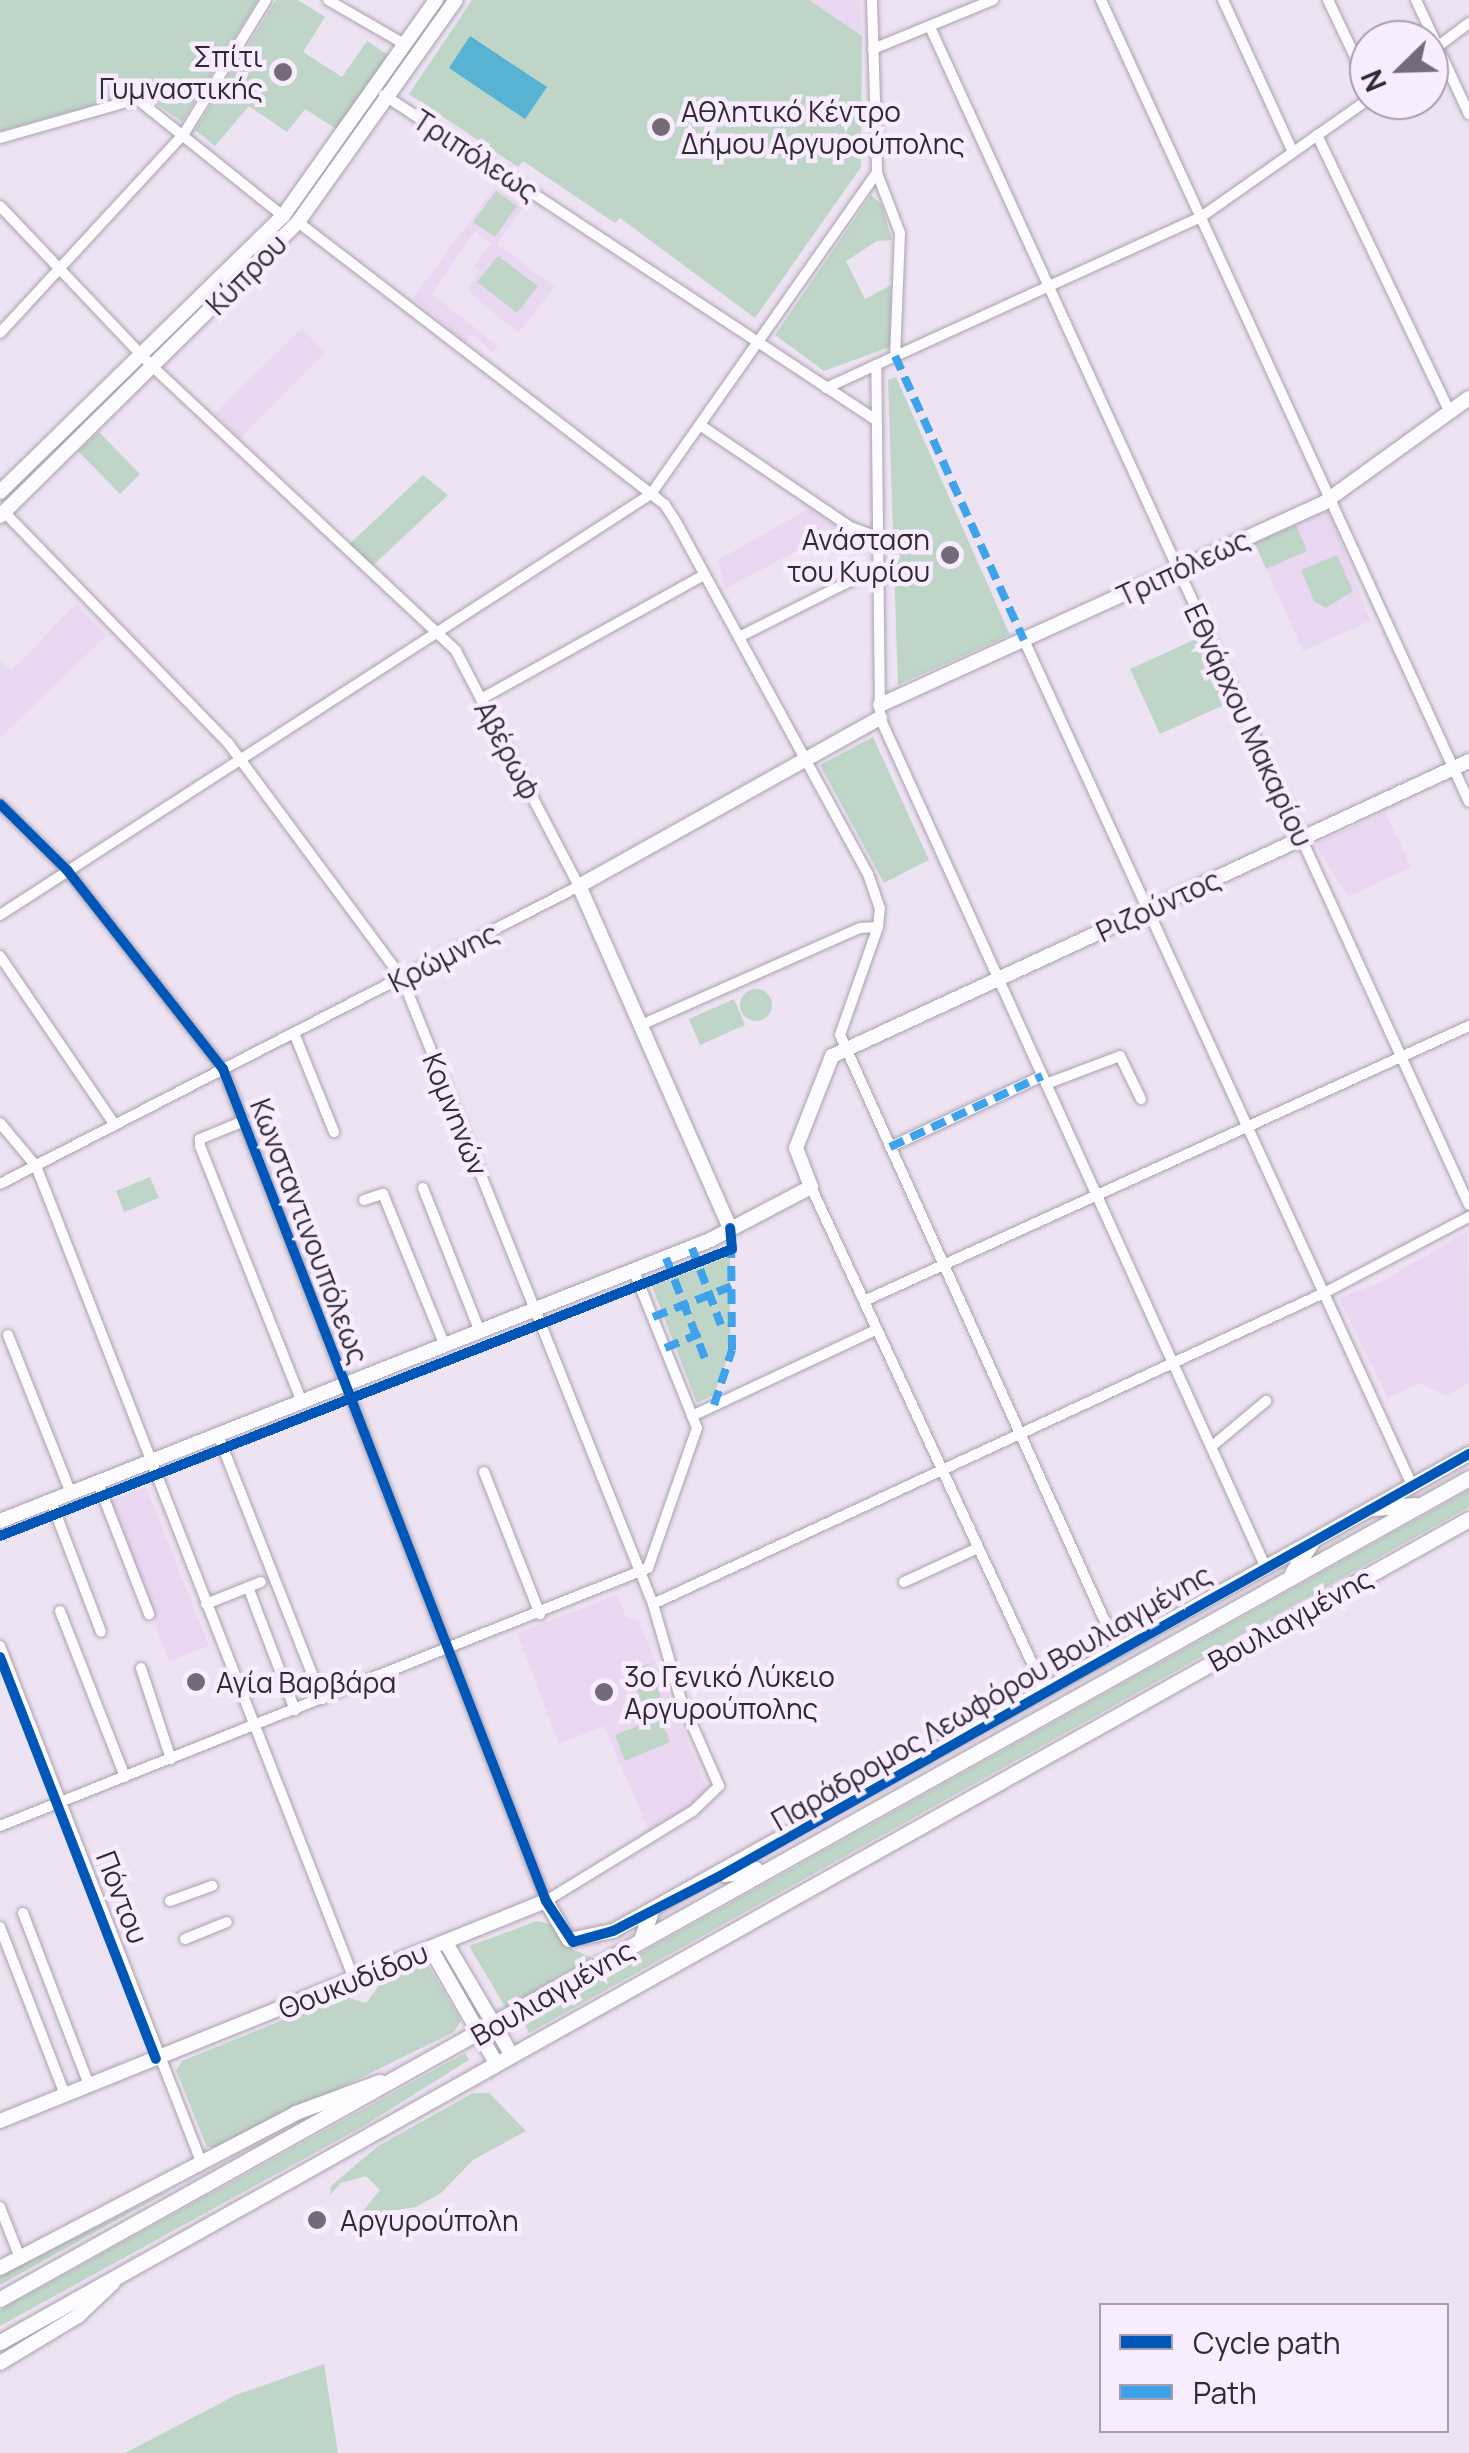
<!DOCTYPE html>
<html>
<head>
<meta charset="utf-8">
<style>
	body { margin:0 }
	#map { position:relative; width:1469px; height:2453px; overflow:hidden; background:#eee3f3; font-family:Manrope,sans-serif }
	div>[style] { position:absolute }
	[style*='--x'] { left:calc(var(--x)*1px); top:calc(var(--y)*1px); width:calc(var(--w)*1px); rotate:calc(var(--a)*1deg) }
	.built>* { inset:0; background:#ead7f2 }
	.green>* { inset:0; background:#bfd5c8 }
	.round { border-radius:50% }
	.water>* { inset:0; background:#58b2d1 }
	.roads { filter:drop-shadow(0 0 2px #aaa1ae) drop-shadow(0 0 2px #aaa1ae) }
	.street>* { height:10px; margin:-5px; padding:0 5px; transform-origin:5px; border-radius:5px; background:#fcfbfd }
	.secondary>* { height:14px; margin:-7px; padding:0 7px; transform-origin:7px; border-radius:7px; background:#fcfbfd }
	.primary>* { height:15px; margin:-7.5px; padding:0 7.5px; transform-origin:7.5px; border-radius:7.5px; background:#fcfbfd }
	.quiet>* { height:8px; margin-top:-4px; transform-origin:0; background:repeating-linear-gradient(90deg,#3ea3eb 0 15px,transparent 0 23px) }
	.cycleway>* { height:10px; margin:-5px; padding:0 5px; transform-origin:5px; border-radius:5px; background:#0057b8 }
	.dots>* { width:28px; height:28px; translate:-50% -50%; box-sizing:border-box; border:5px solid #f8ecff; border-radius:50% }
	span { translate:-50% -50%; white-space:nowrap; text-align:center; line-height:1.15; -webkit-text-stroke:9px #f8ecff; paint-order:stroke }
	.poi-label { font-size:28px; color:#312a35 }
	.right { translate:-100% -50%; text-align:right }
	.left { translate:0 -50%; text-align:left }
	.street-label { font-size:28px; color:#312a35 }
	.legend { position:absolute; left:1099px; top:2303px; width:350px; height:130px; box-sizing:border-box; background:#f8ecff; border:2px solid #a89eae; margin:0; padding:12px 18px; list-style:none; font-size:30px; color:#312a35 }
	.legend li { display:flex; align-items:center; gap:20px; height:50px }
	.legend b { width:50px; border:2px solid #a89eae }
	.north { position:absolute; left:1349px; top:20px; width:100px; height:100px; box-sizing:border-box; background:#f8ecff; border:2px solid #a89eae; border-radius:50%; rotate:247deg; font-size:28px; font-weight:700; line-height:40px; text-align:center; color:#312a35 }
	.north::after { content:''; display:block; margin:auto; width:35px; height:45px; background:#736b78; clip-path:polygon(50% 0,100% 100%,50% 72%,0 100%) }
</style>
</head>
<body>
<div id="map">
	<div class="built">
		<div style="clip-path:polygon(809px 0,860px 0,862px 36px)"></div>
		<div style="clip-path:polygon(495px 187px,524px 206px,497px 244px,555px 287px,518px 333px,471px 294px,469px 286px,480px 271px,474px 266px,491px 244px,475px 231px,432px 294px,498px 346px,493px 352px,472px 335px,466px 342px,413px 298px)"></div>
		<div style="clip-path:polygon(302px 328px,325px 353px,240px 439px,215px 413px)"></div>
		<div style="clip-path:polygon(814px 506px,839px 528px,725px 589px,718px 560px)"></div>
		<div style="clip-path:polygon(1329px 510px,1370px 621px,1303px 651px,1255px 543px)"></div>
		<div style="clip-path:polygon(76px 604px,107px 635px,0 738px,0 660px,11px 671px)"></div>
		<div style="clip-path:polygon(1385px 812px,1411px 867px,1348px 897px,1315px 844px)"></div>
		<div style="clip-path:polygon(1468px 1231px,1469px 1383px,1446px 1396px,1420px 1383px,1388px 1398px,1339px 1298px,1381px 1282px)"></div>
		<div style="clip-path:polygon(146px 1487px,209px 1646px,169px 1661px,109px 1501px)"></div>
		<div style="clip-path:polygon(617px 1595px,626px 1617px,639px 1622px,707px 1789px,705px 1798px,650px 1833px,604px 1726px,559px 1744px,517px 1633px)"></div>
	</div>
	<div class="green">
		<div style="clip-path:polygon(0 0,258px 0,182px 122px,140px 92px,0 131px)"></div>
		<div style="clip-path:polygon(276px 0,298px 0,325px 17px,303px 52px,342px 77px,367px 41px,388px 55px,338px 130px,305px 109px,287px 132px,249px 106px,215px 146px,195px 130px)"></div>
		<div style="clip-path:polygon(472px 0,809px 0,862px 36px,861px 167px,755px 318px,620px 218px,615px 223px,523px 161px,518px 167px,409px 94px)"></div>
		<div style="clip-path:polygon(496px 191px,517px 206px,495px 237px,473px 222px)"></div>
		<div style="clip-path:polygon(871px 195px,882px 205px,892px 240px,877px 241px,846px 261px,865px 299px,891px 285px,890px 347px,824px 371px,775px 335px)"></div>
		<div style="clip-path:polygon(498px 256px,538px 286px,517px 313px,477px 282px)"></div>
		<div style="clip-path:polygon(896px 377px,1010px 635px,898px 685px,888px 380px)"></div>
		<div style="clip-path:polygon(99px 432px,140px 474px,120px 494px,78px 451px)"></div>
		<div style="clip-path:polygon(423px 475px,448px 495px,366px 572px,344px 549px)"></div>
		<div style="clip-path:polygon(1296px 525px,1307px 551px,1266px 569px,1255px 543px)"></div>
		<div style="clip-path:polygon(1337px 555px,1353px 591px,1326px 608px,1314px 601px,1301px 570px)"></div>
		<div style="clip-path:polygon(1196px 639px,1226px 704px,1160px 734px,1130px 669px)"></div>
		<div style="clip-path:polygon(873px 737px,929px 860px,884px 883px,820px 765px)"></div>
		<div class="round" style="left:740px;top:989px;width:32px;height:32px"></div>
		<div style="clip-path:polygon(734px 999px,745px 1025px,700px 1045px,689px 1019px)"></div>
		<div style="clip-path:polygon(150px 1177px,159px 1198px,124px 1212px,116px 1191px)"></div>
		<div style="clip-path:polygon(730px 1256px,730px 1351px,714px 1395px,697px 1403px,652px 1286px)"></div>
		<div style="clip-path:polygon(1469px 1490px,1469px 1507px,529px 2033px,525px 2025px,634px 1957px)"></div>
		<div style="clip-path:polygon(648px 1664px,661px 1697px,642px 1704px,629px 1671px)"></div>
		<div style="clip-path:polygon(660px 1717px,670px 1742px,625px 1761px,615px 1735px)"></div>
		<div style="clip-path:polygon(537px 1921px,554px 1925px,572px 1949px,597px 1960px,507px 2010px,469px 1946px)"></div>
		<div style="clip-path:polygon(414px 1965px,428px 1965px,461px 2021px,454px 2032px,218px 2148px,207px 2147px,176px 2070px,182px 2061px,342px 1996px,366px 2003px,381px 1983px)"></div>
		<div style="clip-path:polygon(465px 2053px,469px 2060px,362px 2127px,0 2326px,0 2310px)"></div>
		<div style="clip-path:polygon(473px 2093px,489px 2093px,526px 2131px,473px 2160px,441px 2193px,416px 2207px,359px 2216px,380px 2190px,366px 2176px,341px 2183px,330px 2195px,331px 2186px,378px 2146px)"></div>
		<div style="clip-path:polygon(178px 2186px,0 2285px,0 2275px)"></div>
		<div style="clip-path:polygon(324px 2364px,338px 2453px,125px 2453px,236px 2395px)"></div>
	</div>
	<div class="water">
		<div style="clip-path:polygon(470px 36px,547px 87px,525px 119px,449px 68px)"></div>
	</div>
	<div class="roads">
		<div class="street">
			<div style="--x:328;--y:0;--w:90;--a:30"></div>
			<div style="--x:872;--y:0;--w:173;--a:88.3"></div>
			<div style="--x:877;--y:173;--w:64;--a:69"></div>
			<div style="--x:900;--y:233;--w:123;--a:92.3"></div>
			<div style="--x:1101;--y:0;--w:882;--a:65.35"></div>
			<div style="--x:1223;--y:0;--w:167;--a:65.3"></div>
			<div style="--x:1328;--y:0;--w:95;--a:64.5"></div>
			<div style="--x:1416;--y:0;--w:126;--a:65.1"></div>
			<div style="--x:930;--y:27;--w:1295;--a:65.41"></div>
			<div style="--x:873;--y:49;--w:130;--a:-22.2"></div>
			<div style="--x:1429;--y:53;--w:50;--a:-36.9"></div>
			<div style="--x:384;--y:95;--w:590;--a:33.45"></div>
			<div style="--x:1317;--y:135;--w:308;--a:64.4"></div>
			<div style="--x:0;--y:138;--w:142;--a:-15.9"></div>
			<div style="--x:137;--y:99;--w:187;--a:38.7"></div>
			<div style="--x:0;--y:206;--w:222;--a:46.5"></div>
			<div style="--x:153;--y:367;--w:415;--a:43.1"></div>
			<div style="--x:456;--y:651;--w:265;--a:62.4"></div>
			<div style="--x:579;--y:886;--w:651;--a:152.77"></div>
			<div style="--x:298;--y:222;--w:463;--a:37.6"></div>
			<div style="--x:665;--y:505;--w:20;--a:57"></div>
			<div style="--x:676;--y:522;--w:401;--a:61.4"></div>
			<div style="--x:868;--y:874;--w:36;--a:71"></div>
			<div style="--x:880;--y:908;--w:19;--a:96"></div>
			<div style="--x:878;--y:927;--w:114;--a:109.4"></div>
			<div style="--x:840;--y:1035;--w:675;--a:65.68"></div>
			<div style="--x:0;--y:333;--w:270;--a:-47.3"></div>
			<div style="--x:183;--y:135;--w:158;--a:-58.4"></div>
			<div style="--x:826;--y:388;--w:55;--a:-24.7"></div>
			<div style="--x:700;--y:425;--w:181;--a:34.2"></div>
			<div style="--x:850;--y:527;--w:29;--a:20"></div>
			<div style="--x:739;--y:637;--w:156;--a:-26.7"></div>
			<div style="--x:1024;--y:640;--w:930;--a:65.34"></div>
			<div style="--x:481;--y:699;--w:255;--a:-29.1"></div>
			<div style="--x:0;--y:804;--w:94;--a:44.6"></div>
			<div style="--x:67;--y:870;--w:253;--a:51.9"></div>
			<div style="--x:223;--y:1069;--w:892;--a:68.78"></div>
			<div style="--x:546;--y:1901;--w:172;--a:-31.5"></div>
			<div style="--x:693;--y:1811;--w:36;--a:-44"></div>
			<div style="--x:719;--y:1786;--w:97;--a:-113.7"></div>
			<div style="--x:680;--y:1697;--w:97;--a:-106.2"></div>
			<div style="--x:653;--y:1604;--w:674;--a:-111.85"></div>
			<div style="--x:402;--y:978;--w:292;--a:-126.5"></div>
			<div style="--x:228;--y:743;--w:322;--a:-134.1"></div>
			<div style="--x:0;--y:915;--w:775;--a:-32.89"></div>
			<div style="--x:651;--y:494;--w:393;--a:-54.9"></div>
			<div style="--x:0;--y:956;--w:203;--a:55.8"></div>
			<div style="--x:641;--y:1025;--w:240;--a:-23.9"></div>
			<div style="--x:860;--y:928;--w:18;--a:-3"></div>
			<div style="--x:294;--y:1033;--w:107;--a:68"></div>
			<div style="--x:1046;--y:1084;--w:79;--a:-20.7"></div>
			<div style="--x:1120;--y:1056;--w:48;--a:64"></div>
			<div style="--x:244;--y:1121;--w:48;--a:157.8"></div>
			<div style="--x:200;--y:1139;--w:7;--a:90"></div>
			<div style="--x:200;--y:1146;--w:276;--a:68.3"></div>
			<div style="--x:0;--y:1123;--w:56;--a:50.1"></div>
			<div style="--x:36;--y:1166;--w:873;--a:68.64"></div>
			<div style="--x:890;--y:1147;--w:168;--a:-25"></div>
			<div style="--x:811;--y:1187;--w:556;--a:65.1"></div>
			<div style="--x:423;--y:1188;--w:155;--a:68.4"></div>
			<div style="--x:364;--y:1200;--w:20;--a:-18"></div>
			<div style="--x:383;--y:1194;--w:164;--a:67.8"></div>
			<div style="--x:864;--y:1301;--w:665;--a:-24.44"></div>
			<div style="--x:8;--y:1335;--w:170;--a:68.3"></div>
			<div style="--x:692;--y:1416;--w:203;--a:-25.1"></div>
			<div style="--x:218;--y:1435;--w:284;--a:68.5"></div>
			<div style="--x:1211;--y:1447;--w:72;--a:-39.9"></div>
			<div style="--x:484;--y:1472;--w:153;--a:68.5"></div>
			<div style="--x:98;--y:1483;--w:141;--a:68.7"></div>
			<div style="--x:51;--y:1501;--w:140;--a:69.1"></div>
			<div style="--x:1266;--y:1568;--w:934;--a:-114.42"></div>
			<div style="--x:880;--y:718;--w:353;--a:-90.6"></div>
			<div style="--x:876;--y:365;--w:357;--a:-24.5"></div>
			<div style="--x:1201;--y:217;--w:205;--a:-35.1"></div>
			<div style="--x:904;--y:1582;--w:81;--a:-24.7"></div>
			<div style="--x:248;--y:1587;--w:132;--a:69.1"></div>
			<div style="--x:206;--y:1604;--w:59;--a:-21.8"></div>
			<div style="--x:653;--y:1604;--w:740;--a:-24.87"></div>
			<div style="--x:1324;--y:1293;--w:164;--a:-27.7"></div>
			<div style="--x:60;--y:1611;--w:178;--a:68.6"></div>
			<div style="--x:0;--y:1646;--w:556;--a:68.7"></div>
			<div style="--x:141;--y:1668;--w:96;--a:71.8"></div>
			<div style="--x:0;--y:1826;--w:697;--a:-21.71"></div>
			<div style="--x:648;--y:1568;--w:148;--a:-70.7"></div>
			<div style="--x:697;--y:1428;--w:169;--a:-111.9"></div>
			<div style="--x:170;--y:1901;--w:45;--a:-19.7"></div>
			<div style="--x:23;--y:1913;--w:184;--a:69"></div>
			<div style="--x:0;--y:1927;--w:180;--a:68.8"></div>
			<div style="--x:185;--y:1939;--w:45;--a:-22"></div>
			<div style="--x:0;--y:2207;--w:55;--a:68.6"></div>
		</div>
		<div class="secondary">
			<div style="--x:0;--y:492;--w:395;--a:-44.3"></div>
			<div style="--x:283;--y:216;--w:265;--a:-54.7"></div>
			<div style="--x:0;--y:516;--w:419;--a:-44.6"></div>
			<div style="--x:298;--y:222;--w:272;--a:-54.6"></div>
			<div style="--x:880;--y:705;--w:486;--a:-24.5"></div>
			<div style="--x:1322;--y:504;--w:181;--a:-35.8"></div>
			<div style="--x:730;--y:1228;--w:374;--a:-113.8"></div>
			<div style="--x:579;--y:886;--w:345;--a:-29.2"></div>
			<div style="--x:0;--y:1521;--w:764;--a:-21.59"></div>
			<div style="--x:710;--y:1240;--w:114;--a:-27.7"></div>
			<div style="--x:811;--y:1187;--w:42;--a:-111"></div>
			<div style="--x:796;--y:1148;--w:99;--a:-68.6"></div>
			<div style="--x:832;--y:1056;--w:702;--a:-24.85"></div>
			<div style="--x:446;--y:1943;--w:129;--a:59.6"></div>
			<div style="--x:431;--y:1949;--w:131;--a:60.3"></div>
			<div style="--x:0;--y:2121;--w:589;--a:-21.95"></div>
			<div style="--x:546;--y:1901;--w:45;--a:59.5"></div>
			<div style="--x:569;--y:1940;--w:45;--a:-11.6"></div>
			<div style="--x:613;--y:1931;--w:980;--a:-29.13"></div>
			<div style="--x:0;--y:2268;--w:334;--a:-27.6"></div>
			<div style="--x:296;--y:2113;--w:90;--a:-20.3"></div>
			<div style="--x:0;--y:2363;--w:91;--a:-31.1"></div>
			<div style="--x:78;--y:2316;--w:48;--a:-43.3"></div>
		</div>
		<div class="primary">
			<div style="--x:1372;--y:1508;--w:44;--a:-3.9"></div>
			<div style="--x:1292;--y:1573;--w:36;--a:-58"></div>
			<div style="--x:724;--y:1874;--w:32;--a:-9"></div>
			<div style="--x:641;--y:1940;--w:28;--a:-71"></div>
			<div style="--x:0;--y:2299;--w:1683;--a:-29.2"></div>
			<div style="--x:0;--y:2342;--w:1684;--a:-29.26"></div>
		</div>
	</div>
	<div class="quiet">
		<div style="--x:895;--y:356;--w:312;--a:65.6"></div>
		<div style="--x:890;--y:1147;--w:168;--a:-25"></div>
		<div style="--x:692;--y:1248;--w:82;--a:69.4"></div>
		<div style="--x:666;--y:1258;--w:110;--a:68.8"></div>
		<div style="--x:653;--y:1317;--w:85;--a:-21.4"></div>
		<div style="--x:665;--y:1348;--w:44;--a:-22.5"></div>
		<div style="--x:714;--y:1405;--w:58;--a:-71.9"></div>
		<div style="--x:732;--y:1350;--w:107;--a:-90.5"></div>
	</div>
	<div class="cycleway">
		<div style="--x:0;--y:804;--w:94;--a:44.6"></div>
		<div style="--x:67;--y:870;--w:253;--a:51.9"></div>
		<div style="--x:223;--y:1069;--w:892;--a:68.78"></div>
		<div style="--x:546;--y:1901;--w:49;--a:56.6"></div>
		<div style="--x:573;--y:1942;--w:41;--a:-15.4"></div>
		<div style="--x:613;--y:1931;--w:120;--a:-27.2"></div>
		<div style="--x:720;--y:1876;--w:860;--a:-29.4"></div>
		<div style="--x:0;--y:1536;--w:786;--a:-21.41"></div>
		<div style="--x:732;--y:1249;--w:21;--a:-95"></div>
		<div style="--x:0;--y:1657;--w:431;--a:68.8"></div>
	</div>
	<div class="dots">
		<div style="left:283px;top:72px;background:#736b78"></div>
		<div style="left:661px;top:127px;background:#736b78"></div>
		<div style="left:950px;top:555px;background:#736b78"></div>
		<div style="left:196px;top:1682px;background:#736b78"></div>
		<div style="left:604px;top:1692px;background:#736b78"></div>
		<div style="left:317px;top:2220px;background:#736b78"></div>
	</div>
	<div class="poi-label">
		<span class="right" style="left:263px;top:72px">Σπίτι<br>Γυμναστικής</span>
		<span class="left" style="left:681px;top:127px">Αθλητικό Κέντρο<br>Δήμου Αργυρούπολης</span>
		<span class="right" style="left:930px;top:555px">Ανάσταση<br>του Κυρίου</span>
		<span class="left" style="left:624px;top:1692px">3ο Γενικό Λύκειο<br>Αργυρούπολης</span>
		<span class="left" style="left:216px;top:1682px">Αγία Βαρβάρα</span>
		<span class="left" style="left:340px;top:2220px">Αργυρούπολη</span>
	</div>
	<div class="street-label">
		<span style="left:476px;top:155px;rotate:33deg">Τριπόλεως</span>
		<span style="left:246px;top:274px;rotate:-45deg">Κύπρου</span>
		<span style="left:1183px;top:567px;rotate:-25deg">Τριπόλεως</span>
		<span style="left:1249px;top:725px;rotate:65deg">Εθνάρχου Μακαρίου</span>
		<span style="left:508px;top:750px;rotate:62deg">Αβέρωφ</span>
		<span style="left:1158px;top:905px;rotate:-25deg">Ριζούντος</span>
		<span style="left:443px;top:957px;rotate:-27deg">Κρώμνης</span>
		<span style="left:456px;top:1114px;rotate:68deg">Κομνηνών</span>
		<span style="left:310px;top:1231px;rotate:69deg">Κωνσταντινουπόλεως</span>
		<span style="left:1290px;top:1619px;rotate:-29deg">Βουλιαγμένης</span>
		<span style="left:991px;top:1697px;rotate:-30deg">Παράδρομος Λεωφόρου Βουλιαγμένης</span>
		<span style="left:123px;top:1897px;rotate:69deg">Πόντου</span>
		<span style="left:353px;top:1980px;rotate:-22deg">Θουκυδίδου</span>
		<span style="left:552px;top:1992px;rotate:-30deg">Βουλιαγμένης</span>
	</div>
	<ul class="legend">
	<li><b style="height:12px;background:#0057b8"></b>Cycle path</li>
	<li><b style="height:12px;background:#3ea3eb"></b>Path</li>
	</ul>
	<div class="north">N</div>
</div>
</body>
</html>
